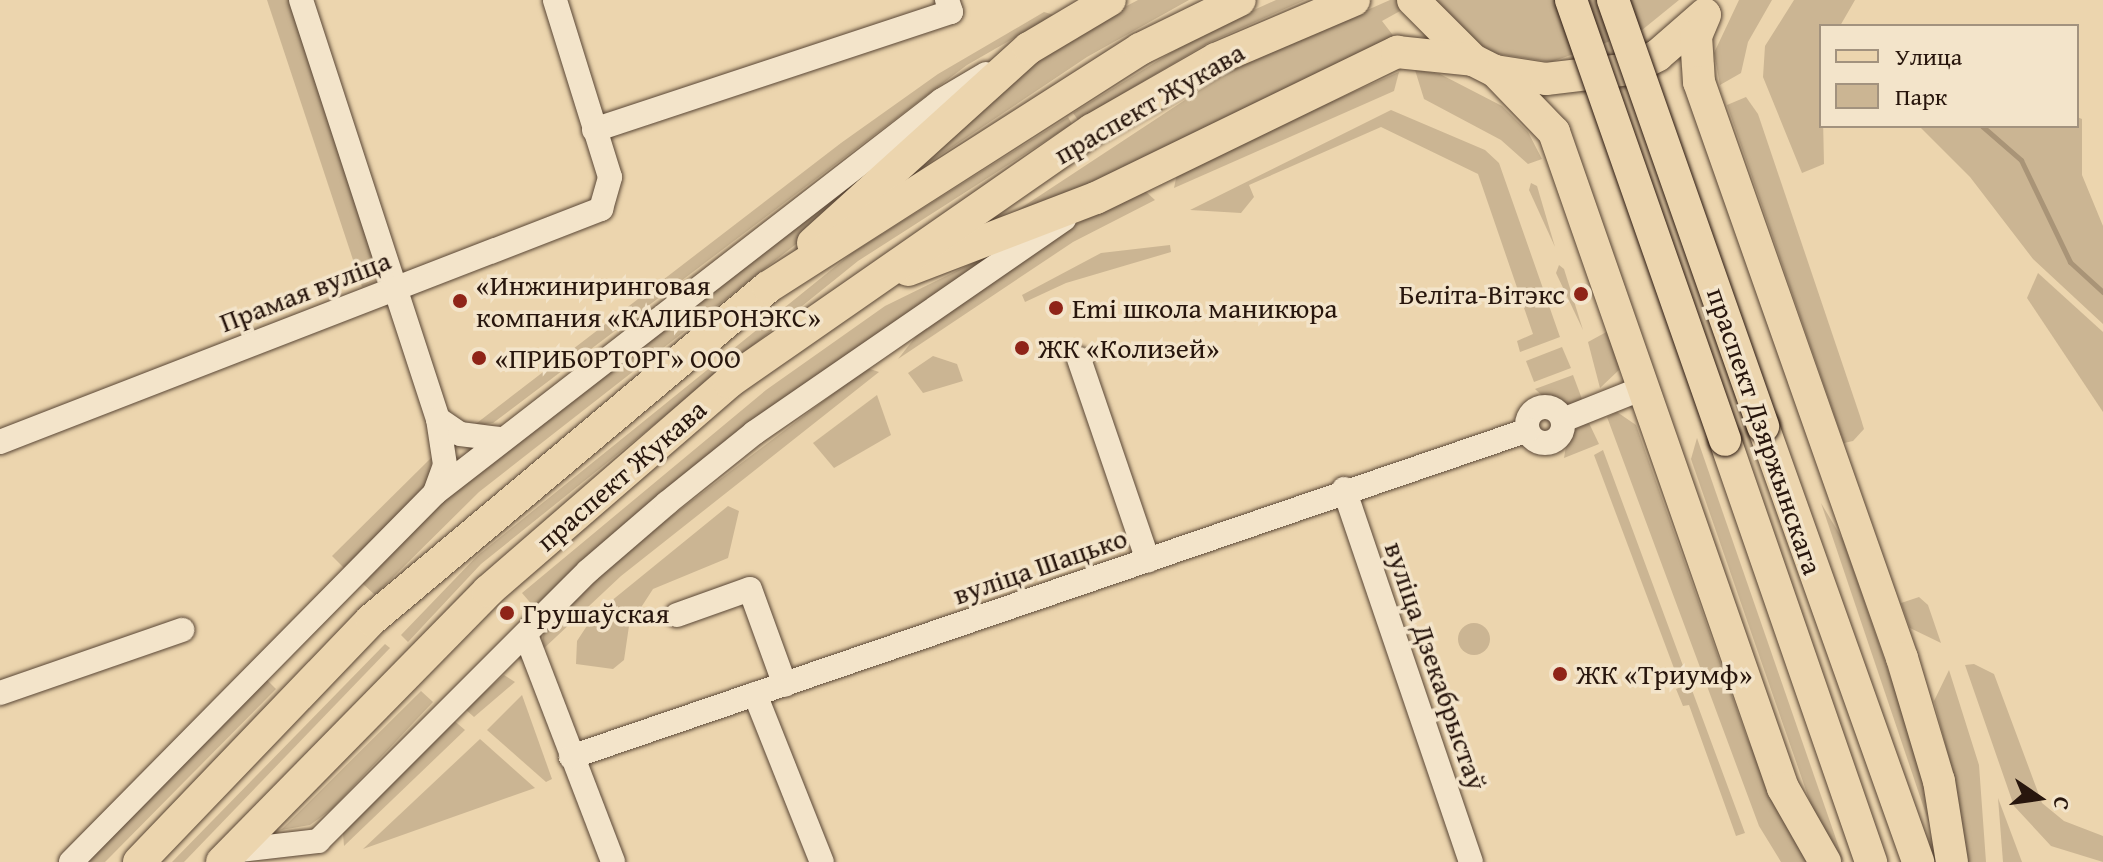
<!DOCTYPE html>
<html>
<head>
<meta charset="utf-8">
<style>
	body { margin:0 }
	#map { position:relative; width:2103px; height:862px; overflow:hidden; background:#ecd5ae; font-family:"Gentium Book Plus",serif }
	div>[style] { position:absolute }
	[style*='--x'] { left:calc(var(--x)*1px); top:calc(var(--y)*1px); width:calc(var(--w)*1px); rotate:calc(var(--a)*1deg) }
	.green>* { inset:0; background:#cbb593 }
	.round { border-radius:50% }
	.stream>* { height:5px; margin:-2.5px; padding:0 2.5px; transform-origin:2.5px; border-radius:2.5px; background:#a99477 }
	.roads { filter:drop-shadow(0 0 2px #594635) drop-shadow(0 0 2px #594635) }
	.minor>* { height:24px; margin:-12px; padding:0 12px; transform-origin:12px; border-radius:12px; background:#f3e4ca }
	.minor>.ring { margin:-12px; padding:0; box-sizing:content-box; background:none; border:24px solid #f3e4ca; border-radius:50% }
	.major>* { height:32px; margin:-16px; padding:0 16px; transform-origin:16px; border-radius:16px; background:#ecd5ae }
	.bridges { filter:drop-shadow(0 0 2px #28160d) drop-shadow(0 0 2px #28160d) }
	.major-bridge>* { height:32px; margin:-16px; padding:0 16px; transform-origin:16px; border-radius:16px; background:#ecd5ae }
	.dots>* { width:22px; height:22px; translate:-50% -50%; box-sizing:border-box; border:4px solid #f3e4ca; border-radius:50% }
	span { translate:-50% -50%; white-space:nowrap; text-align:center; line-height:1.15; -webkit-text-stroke:7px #f3e4ca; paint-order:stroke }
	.street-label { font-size:28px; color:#28160d }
	.poi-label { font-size:28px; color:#28160d }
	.left { translate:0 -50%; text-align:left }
	.right { translate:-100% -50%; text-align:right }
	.legend { position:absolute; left:1819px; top:24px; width:260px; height:104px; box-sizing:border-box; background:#f3e4ca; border:2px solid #a2927e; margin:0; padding:10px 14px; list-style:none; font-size:24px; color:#28160d }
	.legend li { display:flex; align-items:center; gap:16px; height:40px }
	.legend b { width:40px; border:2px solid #a2927e }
	.north { position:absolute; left:1999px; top:758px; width:80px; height:80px; -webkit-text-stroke:6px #f3e4ca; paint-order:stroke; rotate:103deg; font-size:22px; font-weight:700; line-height:32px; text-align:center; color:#28160d }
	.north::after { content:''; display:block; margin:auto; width:28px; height:36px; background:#28160d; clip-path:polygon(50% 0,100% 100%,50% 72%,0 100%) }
</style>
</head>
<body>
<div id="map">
	<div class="green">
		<div style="clip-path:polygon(267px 0,294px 0,385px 280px,362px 287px)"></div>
		<div style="clip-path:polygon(1138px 0,1189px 0,1087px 57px,906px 178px,992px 92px,1081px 30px)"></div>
		<div style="clip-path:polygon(1276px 0,1305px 0,1208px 43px,1078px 120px,1073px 113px,1203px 33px)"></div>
		<div style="clip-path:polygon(1390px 0,1420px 0,1382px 21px,1402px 47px,980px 235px,1229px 71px)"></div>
		<div style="clip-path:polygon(1430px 0,1679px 0,1642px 30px,1551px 62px,1485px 52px)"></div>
		<div style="clip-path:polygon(1739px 0,1772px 0,1748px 42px,1741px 73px,1720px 85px,1714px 53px)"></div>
		<div style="clip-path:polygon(1794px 0,1855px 0,1840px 26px,1821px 26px,1824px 164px,1802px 173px,1763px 77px,1765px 46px)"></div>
		<div style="clip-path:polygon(1044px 12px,1054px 15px,967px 65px,493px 423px,473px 426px,841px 143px,938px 74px)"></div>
		<div style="clip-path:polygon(1415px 70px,1440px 74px,1502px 106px,1528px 132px,1542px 159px,1528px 164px,1501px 140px,1424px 99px)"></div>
		<div style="clip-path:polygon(1399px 72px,1394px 91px,1174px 188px,1178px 169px)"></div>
		<div style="clip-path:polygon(1746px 97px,1758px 114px,1860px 416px,1864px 429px,1853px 441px,1844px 443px,1727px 105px)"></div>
		<div style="clip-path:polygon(1391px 110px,1485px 150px,1499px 163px,1560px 337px,1520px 352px,1517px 341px,1533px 334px,1478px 174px,1381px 127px,1249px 185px,1254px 197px,1241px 213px,1190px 210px)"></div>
		<div style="clip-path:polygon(1068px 117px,1072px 124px,858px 261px,481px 564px,408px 642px,401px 635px,477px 556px,852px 253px)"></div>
		<div style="clip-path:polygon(2077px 117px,2082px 119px,2082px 175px,2103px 226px,2103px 324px,2033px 259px,1970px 177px,1919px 126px,2077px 126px)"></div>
		<div style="clip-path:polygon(911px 134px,809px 234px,479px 492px,375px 595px,362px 583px,471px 473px)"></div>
		<div style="clip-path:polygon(1531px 183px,1537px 186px,1555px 247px,1529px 190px)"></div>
		<div style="clip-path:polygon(1144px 190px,1155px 200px,1073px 242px,898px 359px,925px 325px,1104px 206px)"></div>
		<div style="clip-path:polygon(1170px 245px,1171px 252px,1066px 283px,1025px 302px,1022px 295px,1101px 253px)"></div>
		<div style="clip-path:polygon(993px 253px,587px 559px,534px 607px,522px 593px,766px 390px,885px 306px)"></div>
		<div style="clip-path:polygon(1559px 265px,1564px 269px,1583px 330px,1556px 273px)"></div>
		<div style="clip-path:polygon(2038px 273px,2103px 332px,2103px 412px,2027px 298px)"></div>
		<div style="clip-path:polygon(1610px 330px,1620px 369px,1600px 388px,1588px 342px)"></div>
		<div style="clip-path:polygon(1562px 347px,1571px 368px,1534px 382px,1526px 361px)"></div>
		<div style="clip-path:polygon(933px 356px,957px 364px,963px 381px,923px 393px,908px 373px)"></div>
		<div style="clip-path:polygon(867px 368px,879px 372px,621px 576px,540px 652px,545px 627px,632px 546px)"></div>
		<div style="clip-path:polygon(1573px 375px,1585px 407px,1548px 401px,1535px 389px)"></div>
		<div style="clip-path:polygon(877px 395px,891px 435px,834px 468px,813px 443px)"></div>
		<div style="clip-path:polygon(1617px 412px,1636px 425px,1747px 738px,1810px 862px,1781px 862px,1759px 826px,1607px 417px)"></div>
		<div style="clip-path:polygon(1588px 421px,1599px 444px,1564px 458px,1568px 435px)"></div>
		<div style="clip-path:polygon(1697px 438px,1844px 862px,1817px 822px,1691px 459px)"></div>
		<div style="clip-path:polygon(1603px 450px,1745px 833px,1736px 836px,1689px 705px,1683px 706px,1676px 689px,1681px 687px,1594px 455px)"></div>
		<div style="clip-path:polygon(432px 457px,429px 480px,417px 496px,344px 568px,332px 556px)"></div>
		<div style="clip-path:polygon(1821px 503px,1843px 540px,1927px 783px,1934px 838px)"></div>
		<div style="clip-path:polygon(728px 506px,739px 511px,728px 558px,653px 589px,629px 626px,624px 660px,613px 669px,576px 664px,577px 641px,594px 615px)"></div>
		<div style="clip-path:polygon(1919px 597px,1928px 605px,1941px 643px,1910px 628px,1901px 603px)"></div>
		<div class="round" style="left:1458px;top:623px;width:32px;height:32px"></div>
		<div style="clip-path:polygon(385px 644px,390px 648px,184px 862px,172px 862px)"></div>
		<div style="clip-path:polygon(1974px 664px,1994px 674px,2042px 803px,2064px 821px,2103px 836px,2103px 862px,2051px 846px,2014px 806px,1965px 665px)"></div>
		<div style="clip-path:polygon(1949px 670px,1979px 765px,1986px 862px,1964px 862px,1955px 781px,1934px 701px)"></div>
		<div style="clip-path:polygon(260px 673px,276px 689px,105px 862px,77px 862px)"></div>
		<div style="clip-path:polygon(504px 675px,515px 682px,474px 717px,465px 709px)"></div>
		<div style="clip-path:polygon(421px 691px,433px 702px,332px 809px,310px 825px,281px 830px)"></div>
		<div style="clip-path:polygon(522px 695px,552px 779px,546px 782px,487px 730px)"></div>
		<div style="clip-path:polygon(451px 718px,465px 730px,344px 846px,343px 833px)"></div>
		<div style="clip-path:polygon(480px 739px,535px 788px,363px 849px)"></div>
		<div style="clip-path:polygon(1998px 798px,2022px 862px,2003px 862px)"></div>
	</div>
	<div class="stream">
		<div style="--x:1982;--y:126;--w:52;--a:41.1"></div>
		<div style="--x:2021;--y:160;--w:113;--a:64.3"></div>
		<div style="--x:2070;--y:262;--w:45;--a:42.3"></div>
	</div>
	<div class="roads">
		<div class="minor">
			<div style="--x:301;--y:0;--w:441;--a:71.9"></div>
			<div style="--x:438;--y:419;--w:47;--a:81.3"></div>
			<div style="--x:445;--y:465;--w:30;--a:110"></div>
			<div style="--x:594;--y:130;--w:376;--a:-18.3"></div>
			<div style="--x:951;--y:12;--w:13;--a:-108"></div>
			<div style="--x:1079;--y:359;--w:213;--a:71.1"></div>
			<div class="ring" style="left:1527px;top:407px;width:12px;height:12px"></div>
			<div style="--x:438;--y:419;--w:27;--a:34"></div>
			<div style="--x:460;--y:434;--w:40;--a:7.1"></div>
			<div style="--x:1563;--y:420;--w:86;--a:-21.8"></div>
			<div style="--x:0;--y:442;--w:645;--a:-21.19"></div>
			<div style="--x:601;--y:209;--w:33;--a:-74"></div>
			<div style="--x:610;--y:177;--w:185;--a:-107.3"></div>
			<div style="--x:1344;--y:489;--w:394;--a:71.2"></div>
			<div style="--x:677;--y:615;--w:77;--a:-19.6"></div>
			<div style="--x:750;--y:589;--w:102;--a:70"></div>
			<div style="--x:526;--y:635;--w:243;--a:69"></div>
			<div style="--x:0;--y:693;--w:193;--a:-19.1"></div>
			<div style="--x:755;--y:694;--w:181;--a:68.3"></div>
			<div style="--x:571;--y:757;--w:1011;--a:-18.86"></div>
			<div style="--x:232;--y:851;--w:87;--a:-6.6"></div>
			<div style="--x:318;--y:841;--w:382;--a:-45"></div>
			<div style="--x:588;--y:571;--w:104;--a:-40.7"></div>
			<div style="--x:667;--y:503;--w:112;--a:-38.8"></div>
			<div style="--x:754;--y:433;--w:377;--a:-34.6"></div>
			<div style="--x:71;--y:862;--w:518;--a:-45.39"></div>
			<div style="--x:435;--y:493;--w:641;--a:-37.78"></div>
			<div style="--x:942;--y:100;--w:51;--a:-30.6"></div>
		</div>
		<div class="major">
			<div style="--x:1413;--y:0;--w:85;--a:45"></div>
			<div style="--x:1473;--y:60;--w:25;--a:27"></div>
			<div style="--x:1495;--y:71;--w:52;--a:8.9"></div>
			<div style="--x:1546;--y:79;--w:86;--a:-6.7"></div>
			<div style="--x:1631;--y:69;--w:30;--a:-27"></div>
			<div style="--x:1658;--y:55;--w:62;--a:-41.1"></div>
			<div style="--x:1705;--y:15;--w:23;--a:113"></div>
			<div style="--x:1696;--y:36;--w:46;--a:86.3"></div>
			<div style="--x:1699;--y:82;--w:611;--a:70.59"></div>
			<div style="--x:1902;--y:658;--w:128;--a:73.3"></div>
			<div style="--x:1939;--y:781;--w:82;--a:80.9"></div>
			<div style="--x:1495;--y:71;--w:85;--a:46"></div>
			<div style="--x:1554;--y:132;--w:695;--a:70.76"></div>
			<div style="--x:1783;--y:788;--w:85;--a:60.4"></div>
			<div style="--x:813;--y:243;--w:291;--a:-42.1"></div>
			<div style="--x:1029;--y:48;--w:94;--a:-30.7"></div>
			<div style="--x:908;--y:270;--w:201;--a:-21"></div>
			<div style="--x:1096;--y:198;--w:335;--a:-25.9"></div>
			<div style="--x:1397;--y:52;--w:76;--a:6"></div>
			<div style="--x:1763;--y:426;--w:463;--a:70.4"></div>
			<div style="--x:1725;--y:440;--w:447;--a:70.9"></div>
			<div style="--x:139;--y:862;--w:335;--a:-46.2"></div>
			<div style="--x:371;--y:620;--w:518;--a:-39.99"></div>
			<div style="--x:768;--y:287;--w:442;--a:-32.6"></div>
			<div style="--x:1140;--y:49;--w:111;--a:-26.1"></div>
			<div style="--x:222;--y:862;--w:380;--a:-45.5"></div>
			<div style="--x:488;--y:591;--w:319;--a:-40.9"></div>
			<div style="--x:729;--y:382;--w:442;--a:-34.8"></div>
			<div style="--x:1092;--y:130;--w:143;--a:-29.8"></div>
			<div style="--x:1216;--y:59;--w:150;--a:-23.1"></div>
		</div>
	</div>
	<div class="bridges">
		<div class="major-bridge">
			<div style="--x:1571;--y:0;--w:466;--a:70.7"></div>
			<div style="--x:1613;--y:0;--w:452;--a:70.6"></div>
		</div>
	</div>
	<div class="dots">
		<div style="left:1581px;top:294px;background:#8f2418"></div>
		<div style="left:460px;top:301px;background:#8f2418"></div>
		<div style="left:1056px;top:308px;background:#8f2418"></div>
		<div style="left:1022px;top:348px;background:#8f2418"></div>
		<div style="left:479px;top:358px;background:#8f2418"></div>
		<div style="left:507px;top:613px;background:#8f2418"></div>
		<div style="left:1560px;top:674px;background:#8f2418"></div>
	</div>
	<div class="street-label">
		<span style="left:1149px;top:103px;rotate:-30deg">праспект Жукава</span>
		<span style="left:305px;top:291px;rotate:-21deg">Прамая вуліца</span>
		<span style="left:1765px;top:431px;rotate:71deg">праспект Дзяржынскага</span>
		<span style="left:621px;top:475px;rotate:-41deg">праспект Жукава</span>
		<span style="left:1040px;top:566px;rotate:-19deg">вуліца Шацько</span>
		<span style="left:1436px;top:666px;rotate:71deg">вуліца Дзекабрыстаў</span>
	</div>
	<div class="poi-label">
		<span class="left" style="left:476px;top:301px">«Инжиниринговая<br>компания «КАЛИБРОНЭКС»</span>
		<span class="right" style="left:1565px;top:294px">Беліта-Вітэкс</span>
		<span class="left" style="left:1072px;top:308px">Emi школа маникюра</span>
		<span class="left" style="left:1038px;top:348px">ЖК «Колизей»</span>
		<span class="left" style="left:495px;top:358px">«ПРИБОРТОРГ» ООО</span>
		<span class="left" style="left:523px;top:613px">Грушаўская</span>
		<span class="left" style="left:1576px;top:674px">ЖК «Триумф»</span>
	</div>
	<ul class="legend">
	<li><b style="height:10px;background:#ecd5ae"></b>Улица</li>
	<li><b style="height:22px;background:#cbb593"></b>Парк</li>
	</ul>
	<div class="north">С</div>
</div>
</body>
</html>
